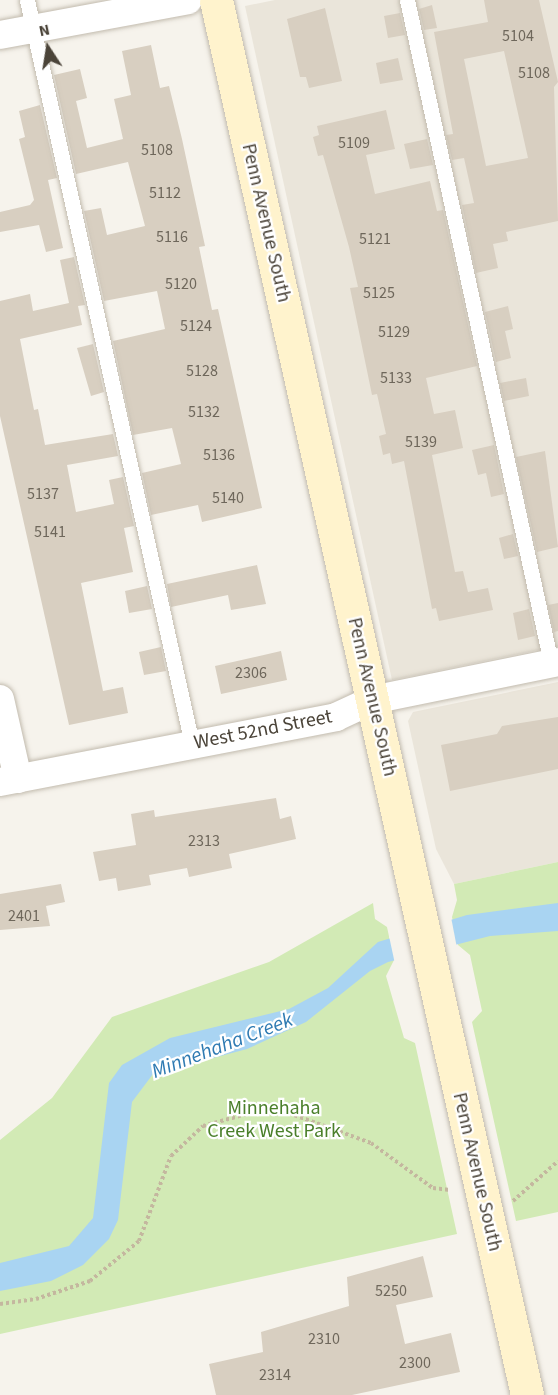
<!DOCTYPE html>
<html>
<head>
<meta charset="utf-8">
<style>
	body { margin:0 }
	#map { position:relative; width:558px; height:1395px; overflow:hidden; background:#f6f3ec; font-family:"Source Sans 3",sans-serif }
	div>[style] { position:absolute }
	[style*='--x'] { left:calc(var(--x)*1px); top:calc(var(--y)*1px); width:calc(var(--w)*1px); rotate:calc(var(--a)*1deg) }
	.residential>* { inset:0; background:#eae5da }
	.green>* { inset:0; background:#d2eab5 }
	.water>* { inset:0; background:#a9d4f2 }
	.pier>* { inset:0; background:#f6f3ec }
	.building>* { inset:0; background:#d8cfc1 }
	.path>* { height:4px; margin-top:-2px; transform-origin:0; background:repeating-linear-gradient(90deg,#c4b79f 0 3px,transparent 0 6px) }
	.roads { filter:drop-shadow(0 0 2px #c2bbae) drop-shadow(0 0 2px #c2bbae) }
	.lane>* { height:15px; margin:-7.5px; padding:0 7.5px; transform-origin:7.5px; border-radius:7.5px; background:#fff }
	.street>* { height:28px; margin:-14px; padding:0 14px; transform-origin:14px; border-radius:14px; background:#fff }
	.secondary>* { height:33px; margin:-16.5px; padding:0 16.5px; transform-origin:16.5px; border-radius:16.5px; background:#fff3cd }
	span { translate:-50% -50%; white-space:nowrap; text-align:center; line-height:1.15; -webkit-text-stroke:4.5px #fff; paint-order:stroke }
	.number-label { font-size:16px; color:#6e675b }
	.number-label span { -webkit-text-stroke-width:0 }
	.street-label { font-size:20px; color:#4b4439 }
	.park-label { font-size:20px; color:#4a7f2a }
	.water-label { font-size:21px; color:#2e7ab2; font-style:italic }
	.north { position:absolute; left:18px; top:18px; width:60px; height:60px; -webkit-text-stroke:4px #fff; paint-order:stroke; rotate:348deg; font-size:16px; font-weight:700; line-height:24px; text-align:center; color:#4b4439 }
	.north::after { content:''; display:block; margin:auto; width:21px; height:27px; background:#4b4439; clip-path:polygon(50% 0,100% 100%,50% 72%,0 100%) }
</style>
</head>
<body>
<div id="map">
	<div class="residential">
		<div style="clip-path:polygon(275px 0,558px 0,558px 646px,392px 680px,245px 6px)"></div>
		<div style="clip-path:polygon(558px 682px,558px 862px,454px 884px,436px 849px,408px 721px,413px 712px)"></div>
	</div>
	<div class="green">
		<div style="clip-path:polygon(558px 862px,558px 1212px,516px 1221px,472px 1022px,482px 1011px,470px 955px,458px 945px,452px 917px,457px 900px,454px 884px)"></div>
		<div style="clip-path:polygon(373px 903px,375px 919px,387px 927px,394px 960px,386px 976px,404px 1038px,415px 1043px,457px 1234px,0 1334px,0 1140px,52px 1098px,112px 1017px,269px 962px)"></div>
	</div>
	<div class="water">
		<div style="clip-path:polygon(558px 903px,558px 931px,490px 936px,388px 962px,370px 971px,306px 1022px,247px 1049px,153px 1074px,132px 1102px,118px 1220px,109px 1239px,83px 1265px,51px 1281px,0 1291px,0 1263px,69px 1246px,93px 1218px,109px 1083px,122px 1065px,170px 1038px,289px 1009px,328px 988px,378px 942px,467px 915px)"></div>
	</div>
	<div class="pier">
		<div style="clip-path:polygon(451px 917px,457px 948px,395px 964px,389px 936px)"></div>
	</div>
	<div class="building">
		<div style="clip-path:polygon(evenodd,484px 0,539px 0,558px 82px,554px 87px,558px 221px,506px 232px,508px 241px,493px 244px,498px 268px,476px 273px,462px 205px,474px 203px,464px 158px,452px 160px,446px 135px,453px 134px,434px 32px,488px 22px,484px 0,504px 51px,528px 158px,486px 166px,464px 59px,504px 51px)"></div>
		<div style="clip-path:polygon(432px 5px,437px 28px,424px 30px,419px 9px)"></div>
		<div style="clip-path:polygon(325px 8px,342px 81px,309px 88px,306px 77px,300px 77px,287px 19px)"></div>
		<div style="clip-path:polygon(400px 13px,405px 35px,388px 38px,384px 16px)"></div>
		<div style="clip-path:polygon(151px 45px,160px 88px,169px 86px,182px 139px,205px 246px,199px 247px,212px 310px,218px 309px,262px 508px,202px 522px,198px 505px,151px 515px,142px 473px,181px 464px,172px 428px,133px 435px,113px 341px,165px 329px,157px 291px,104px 301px,84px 211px,101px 208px,107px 235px,145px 226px,128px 162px,76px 174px,54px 75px,80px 69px,87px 98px,76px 101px,87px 148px,123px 139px,114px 99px,131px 95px,122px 51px)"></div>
		<div style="clip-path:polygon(398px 58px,403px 80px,380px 84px,376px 63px)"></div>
		<div style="clip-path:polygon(40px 105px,57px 178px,48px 180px,63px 248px,46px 252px,39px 225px,0 232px,0 212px,30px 205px,34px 200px,19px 139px,25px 137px,19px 111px)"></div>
		<div style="clip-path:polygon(386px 110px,395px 149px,366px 155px,375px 194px,430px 181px,437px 211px,443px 210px,477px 366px,426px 378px,434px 414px,455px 410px,463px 448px,432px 455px,455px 572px,463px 571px,468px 592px,488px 588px,493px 610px,439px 621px,436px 608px,432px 609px,404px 461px,392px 464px,390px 453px,383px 455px,379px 436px,386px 434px,377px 394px,372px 395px,350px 288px,358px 287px,349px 247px,323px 155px,318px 156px,313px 137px,319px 135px,317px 126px)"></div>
		<div style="clip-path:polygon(427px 139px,433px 165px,410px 169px,404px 144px)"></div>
		<div style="clip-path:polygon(74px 257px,85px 305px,78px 306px,82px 325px,20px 339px,34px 410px,38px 409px,45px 445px,113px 434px,118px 456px,67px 465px,76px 512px,114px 504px,109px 480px,123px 477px,134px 526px,124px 528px,133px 572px,81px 583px,103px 691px,123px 687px,128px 713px,69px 725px,0 416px,0 301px,30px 294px,33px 311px,69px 303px,60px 260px)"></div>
		<div style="clip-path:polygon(508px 306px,513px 329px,505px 331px,511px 358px,496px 362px,485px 312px)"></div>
		<div style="clip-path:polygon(93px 344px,104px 392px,91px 396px,77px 348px)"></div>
		<div style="clip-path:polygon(526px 378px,529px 396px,504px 401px,500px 383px)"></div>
		<div style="clip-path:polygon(494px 445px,504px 494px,491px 497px,486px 473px,478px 475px,472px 450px)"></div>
		<div style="clip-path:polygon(545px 451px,558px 547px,537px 552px,516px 457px)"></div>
		<div style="clip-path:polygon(513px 534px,518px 556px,504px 559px,499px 538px)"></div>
		<div style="clip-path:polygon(257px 565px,266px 604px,231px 610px,228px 595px,171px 607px,167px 584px)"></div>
		<div style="clip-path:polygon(147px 586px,152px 609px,129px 613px,125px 591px)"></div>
		<div style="clip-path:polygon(558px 603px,558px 631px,554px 632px,548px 605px)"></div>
		<div style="clip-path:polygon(529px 609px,535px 636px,518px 640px,513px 613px)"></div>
		<div style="clip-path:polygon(161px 647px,166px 671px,144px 675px,139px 652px)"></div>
		<div style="clip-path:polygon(281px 651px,287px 680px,221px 694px,215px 666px)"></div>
		<div style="clip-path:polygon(558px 717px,558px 769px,450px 791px,441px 745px,497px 734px,502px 726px)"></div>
		<div style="clip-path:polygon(276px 798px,280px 819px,291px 816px,296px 839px,229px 854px,232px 868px,189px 877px,187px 868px,149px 875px,151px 885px,118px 891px,116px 878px,99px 881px,93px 852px,136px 845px,131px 814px,154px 810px,155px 817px)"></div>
		<div style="clip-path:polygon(61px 884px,65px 902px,46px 906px,50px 926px,0 930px,0 894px)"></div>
		<div style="clip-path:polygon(423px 1256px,433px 1297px,396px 1305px,405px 1344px,451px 1333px,460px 1372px,352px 1395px,216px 1395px,209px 1364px,263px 1352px,261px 1332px,349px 1306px,347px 1277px)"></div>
	</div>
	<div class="path">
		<div style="--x:513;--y:1201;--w:60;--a:-41.6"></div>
		<div style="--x:0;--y:1304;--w:36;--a:-8"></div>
		<div style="--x:36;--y:1299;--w:57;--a:-18.4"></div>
		<div style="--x:90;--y:1281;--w:63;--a:-39.2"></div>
		<div style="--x:139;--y:1241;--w:91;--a:-69.4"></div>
		<div style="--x:171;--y:1156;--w:44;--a:-43.2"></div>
		<div style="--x:203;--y:1126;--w:72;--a:-15.4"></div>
		<div style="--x:272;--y:1107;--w:105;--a:20"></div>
		<div style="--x:371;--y:1143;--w:77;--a:36"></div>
		<div style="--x:433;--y:1188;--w:17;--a:7"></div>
	</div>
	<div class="roads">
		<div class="lane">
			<div style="--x:27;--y:0;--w:762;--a:77.5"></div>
			<div style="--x:407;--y:0;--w:678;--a:77.75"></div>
		</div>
		<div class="street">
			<div style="--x:0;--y:35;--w:191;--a:-10.5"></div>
			<div style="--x:0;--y:699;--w:82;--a:77.3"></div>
			<div style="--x:0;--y:782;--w:342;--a:-10.9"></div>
			<div style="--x:336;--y:717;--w:40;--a:-25"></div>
			<div style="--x:372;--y:700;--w:190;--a:-11.5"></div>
		</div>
		<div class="secondary">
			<div style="--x:216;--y:0;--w:1429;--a:77.43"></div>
		</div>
	</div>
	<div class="number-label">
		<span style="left:518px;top:36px">5104</span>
		<span style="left:534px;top:73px">5108</span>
		<span style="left:354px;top:143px">5109</span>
		<span style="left:157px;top:150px">5108</span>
		<span style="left:165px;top:193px">5112</span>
		<span style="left:172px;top:237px">5116</span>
		<span style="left:375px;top:239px">5121</span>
		<span style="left:181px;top:284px">5120</span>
		<span style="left:379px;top:293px">5125</span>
		<span style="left:196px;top:326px">5124</span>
		<span style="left:394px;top:332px">5129</span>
		<span style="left:202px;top:371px">5128</span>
		<span style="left:396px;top:378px">5133</span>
		<span style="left:204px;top:412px">5132</span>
		<span style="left:421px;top:442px">5139</span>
		<span style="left:219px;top:455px">5136</span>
		<span style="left:43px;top:494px">5137</span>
		<span style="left:228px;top:498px">5140</span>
		<span style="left:50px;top:532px">5141</span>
		<span style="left:251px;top:673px">2306</span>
		<span style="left:204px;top:841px">2313</span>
		<span style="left:24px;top:916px">2401</span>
		<span style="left:391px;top:1291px">5250</span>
		<span style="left:324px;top:1339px">2310</span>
		<span style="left:415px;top:1363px">2300</span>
		<span style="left:275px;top:1375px">2314</span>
	</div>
	<div class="street-label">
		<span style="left:266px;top:223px;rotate:77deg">Penn Avenue South</span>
		<span style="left:372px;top:697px;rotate:77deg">Penn Avenue South</span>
		<span style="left:263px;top:730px;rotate:-11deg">West 52nd Street</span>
		<span style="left:477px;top:1172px;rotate:77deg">Penn Avenue South</span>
	</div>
	<div class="park-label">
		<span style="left:274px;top:1120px">Minnehaha<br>Creek West Park</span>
	</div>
	<div class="water-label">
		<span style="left:222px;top:1045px;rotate:-21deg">Minnehaha Creek</span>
	</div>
	<div class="north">N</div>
</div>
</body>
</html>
